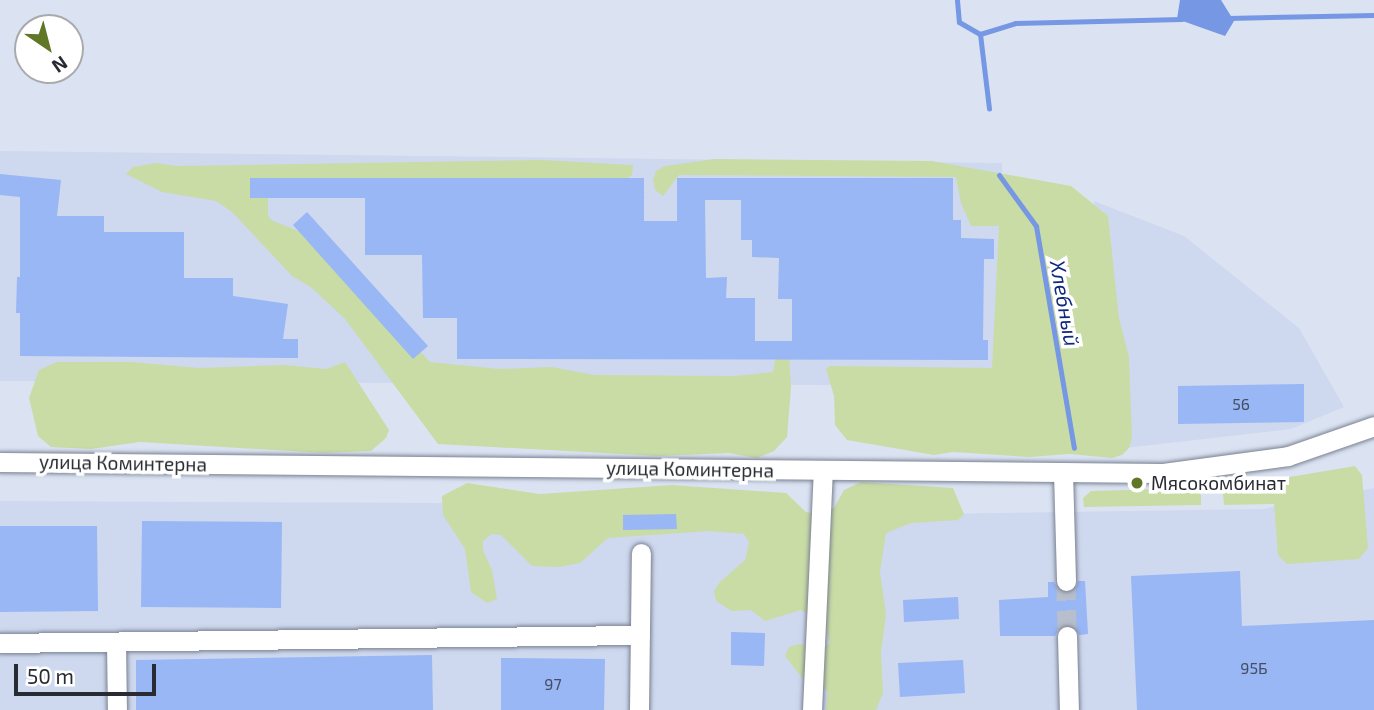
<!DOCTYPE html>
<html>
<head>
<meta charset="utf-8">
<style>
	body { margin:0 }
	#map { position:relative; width:1374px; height:710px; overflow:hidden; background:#dbe3f3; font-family:"Exo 2",sans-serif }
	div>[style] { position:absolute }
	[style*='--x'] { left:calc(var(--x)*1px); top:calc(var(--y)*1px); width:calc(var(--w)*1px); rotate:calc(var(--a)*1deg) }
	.built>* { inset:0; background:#ced8ef }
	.green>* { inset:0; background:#c9dca6 }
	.water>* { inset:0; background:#7597e4 }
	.stream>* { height:5px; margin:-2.5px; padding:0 2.5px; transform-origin:2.5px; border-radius:2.5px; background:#7597e4 }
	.building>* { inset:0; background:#99b6f5 }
	.minor-tunnel>* { height:19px; margin-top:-9.5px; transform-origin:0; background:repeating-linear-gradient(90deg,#b7becc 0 19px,transparent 0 29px) }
	.roads { filter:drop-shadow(0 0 2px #7a8190) drop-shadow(0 0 2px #7a8190) }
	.minor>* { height:19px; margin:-9.5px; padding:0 9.5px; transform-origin:9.5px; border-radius:9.5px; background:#fff }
	.dots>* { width:19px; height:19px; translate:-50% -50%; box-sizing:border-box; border:4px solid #fff; border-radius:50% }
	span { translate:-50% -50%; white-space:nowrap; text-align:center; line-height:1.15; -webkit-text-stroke:7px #fff; paint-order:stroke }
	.number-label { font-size:16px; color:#444e62 }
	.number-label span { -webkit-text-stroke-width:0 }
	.street-label { font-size:19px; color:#282b31 }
	.poi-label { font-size:19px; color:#282b31 }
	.left { translate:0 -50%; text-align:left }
	.water-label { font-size:21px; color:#0d287e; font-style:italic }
	.north { position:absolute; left:14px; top:14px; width:70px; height:70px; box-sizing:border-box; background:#fff; border:2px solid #a9aaad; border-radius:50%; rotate:145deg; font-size:19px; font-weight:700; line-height:28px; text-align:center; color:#282b31 }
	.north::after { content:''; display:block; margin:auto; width:24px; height:32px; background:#607728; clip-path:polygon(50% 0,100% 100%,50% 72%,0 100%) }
	.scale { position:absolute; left:14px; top:664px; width:142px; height:32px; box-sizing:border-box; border:4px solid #282b31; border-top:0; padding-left:9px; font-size:21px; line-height:24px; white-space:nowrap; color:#282b31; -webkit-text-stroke:5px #fff; paint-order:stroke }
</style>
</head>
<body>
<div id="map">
	<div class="built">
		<div style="clip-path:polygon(0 151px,1002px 163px,1002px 386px,0 381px)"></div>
		<div style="clip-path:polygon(1094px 201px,1184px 236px,1299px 328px,1344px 407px,1291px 429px,1116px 449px)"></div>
		<div style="clip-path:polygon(1374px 488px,1374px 710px,0 710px,0 501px,438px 503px,859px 515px,1263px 509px)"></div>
	</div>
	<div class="green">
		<div style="clip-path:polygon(715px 159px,932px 161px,1071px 186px,1108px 216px,1119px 318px,1129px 357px,1132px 439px,1129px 448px,1122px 455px,1112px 458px,1070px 454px,1029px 457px,953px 452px,934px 455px,847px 440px,835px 425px,834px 396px,826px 369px,830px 366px,992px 368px,999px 226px,971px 226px,961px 203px,956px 177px,679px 175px,663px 196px,655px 190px,653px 180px,656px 171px,665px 166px)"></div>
		<div style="clip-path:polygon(542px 160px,633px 165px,632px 175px,620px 183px,268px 187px,268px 216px,273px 221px,311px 236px,430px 362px,499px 369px,551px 367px,595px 375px,735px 376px,773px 372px,776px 354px,789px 353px,791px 388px,787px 437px,774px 451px,757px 458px,729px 453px,658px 456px,438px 444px,345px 319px,312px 288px,292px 276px,232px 212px,216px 201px,162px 192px,126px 174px,133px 167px,156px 163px,177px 166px)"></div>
		<div style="clip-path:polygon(57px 362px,131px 362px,199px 368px,285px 365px,326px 369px,345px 362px,389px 430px,386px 438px,371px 451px,323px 453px,140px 442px,91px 449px,51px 447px,38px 436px,29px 398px,39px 370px)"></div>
		<div style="clip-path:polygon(1355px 466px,1362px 475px,1368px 548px,1359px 559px,1287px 564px,1278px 555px,1274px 504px,1224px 505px,1223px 494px,1229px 487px)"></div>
		<div style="clip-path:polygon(861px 482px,953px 488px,964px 514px,958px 520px,911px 523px,886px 533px,880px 572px,886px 614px,881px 653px,883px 693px,876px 710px,826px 710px,828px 691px,803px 679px,785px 656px,789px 647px,799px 644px,822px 647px,830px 643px,825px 625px,801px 610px,765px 621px,751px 610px,732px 611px,716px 601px,714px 591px,720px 582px,745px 560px,749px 542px,744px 534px,709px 531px,608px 538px,580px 563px,559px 567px,532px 566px,501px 535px,492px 534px,483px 541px,483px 550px,492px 570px,497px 599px,487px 603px,471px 592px,465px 549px,443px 515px,442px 496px,467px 483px,540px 494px,672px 485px,786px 493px,806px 512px,816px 514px,834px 508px,844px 490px)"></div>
		<div style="clip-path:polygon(1196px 488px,1201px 495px,1201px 505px,1084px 507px,1083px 498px,1091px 491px)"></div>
	</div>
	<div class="water">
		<div style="clip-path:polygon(1180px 0,1221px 0,1234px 21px,1225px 36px,1177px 19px)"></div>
	</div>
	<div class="stream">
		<div style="--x:957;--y:0;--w:22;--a:85"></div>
		<div style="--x:959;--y:22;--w:24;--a:30"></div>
		<div style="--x:980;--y:34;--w:75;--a:83.1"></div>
		<div style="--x:1227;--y:18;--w:147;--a:-1.2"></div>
		<div style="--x:980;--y:34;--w:37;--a:-17"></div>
		<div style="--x:1015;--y:23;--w:167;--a:-1.4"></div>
		<div style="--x:999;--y:175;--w:63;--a:54"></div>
		<div style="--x:1036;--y:226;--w:225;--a:80.3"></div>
	</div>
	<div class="building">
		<div style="clip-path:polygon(0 174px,61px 180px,57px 216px,104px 216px,104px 232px,184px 232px,184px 278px,233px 278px,233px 296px,288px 304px,283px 339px,298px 339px,298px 358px,20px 356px,20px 313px,16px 313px,17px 277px,20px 277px,20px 197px,0 195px)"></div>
		<div style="clip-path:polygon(evenodd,250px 178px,644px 178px,644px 221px,677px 221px,677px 178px,953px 178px,953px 220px,961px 220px,961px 238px,994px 239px,994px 259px,984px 259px,983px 340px,988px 340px,988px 360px,457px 359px,457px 318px,423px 318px,422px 255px,365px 255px,365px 198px,250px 198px,250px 178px,705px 200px,741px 200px,741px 240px,752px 240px,752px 257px,779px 258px,778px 299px,792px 299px,792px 341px,755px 341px,755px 298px,726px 298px,727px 277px,706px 278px,705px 200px)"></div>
		<div style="clip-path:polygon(307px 212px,428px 346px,413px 359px,293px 225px)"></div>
		<div style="clip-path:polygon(1304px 384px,1304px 422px,1178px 424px,1178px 386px)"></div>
		<div style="clip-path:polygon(676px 514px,677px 529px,623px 530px,623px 515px)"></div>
		<div style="clip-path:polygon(142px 521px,282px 522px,281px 608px,141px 607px)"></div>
		<div style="clip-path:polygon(0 526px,97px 526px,98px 611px,0 612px)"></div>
		<div style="clip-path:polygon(1240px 571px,1242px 626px,1374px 620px,1374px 710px,1137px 710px,1131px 576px)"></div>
		<div style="clip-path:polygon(1078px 581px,1085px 581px,1088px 634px,1079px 635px,1073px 626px,1067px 624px,1060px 626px,1055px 636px,1000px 636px,999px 600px,1048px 597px,1048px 582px,1054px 582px,1060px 591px,1067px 593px,1076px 587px)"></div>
		<div style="clip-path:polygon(958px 597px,959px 619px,904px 622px,903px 600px)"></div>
		<div style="clip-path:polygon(731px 632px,765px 633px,764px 666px,731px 665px)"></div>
		<div style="clip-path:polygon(432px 655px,433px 710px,136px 710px,136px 660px)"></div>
		<div style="clip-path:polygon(501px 658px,605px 659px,604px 710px,501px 710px)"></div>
		<div style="clip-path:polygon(963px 660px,965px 693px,900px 697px,898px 663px)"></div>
	</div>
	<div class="minor-tunnel">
		<div style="--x:1066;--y:581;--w:55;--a:89"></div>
	</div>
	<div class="roads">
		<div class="minor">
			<div style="--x:0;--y:462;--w:1163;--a:0.54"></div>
			<div style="--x:1163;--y:473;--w:126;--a:-7.7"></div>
			<div style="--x:1288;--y:456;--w:91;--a:-19.2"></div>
			<div style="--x:1063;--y:472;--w:109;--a:88.4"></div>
			<div style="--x:1067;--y:636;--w:74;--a:88.5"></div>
			<div style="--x:116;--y:642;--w:68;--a:89.2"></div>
			<div style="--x:0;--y:643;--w:640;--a:-0.72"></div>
			<div style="--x:639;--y:710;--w:157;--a:-89.3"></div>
			<div style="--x:812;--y:710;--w:239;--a:-87.4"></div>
		</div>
	</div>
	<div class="dots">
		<div style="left:1137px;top:483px;background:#607728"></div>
	</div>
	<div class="number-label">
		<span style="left:1241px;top:404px">56</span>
		<span style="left:1254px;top:668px">95Б</span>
		<span style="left:553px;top:684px">97</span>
	</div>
	<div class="street-label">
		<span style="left:123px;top:463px;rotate:1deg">улица Коминтерна</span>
		<span style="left:690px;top:469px;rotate:1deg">улица Коминтерна</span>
	</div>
	<div class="poi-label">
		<span class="left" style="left:1151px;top:483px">Мясокомбинат</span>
	</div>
	<div class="water-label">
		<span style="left:1065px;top:303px;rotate:80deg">Хлебный</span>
	</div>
	<div class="north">N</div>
	<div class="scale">50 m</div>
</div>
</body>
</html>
